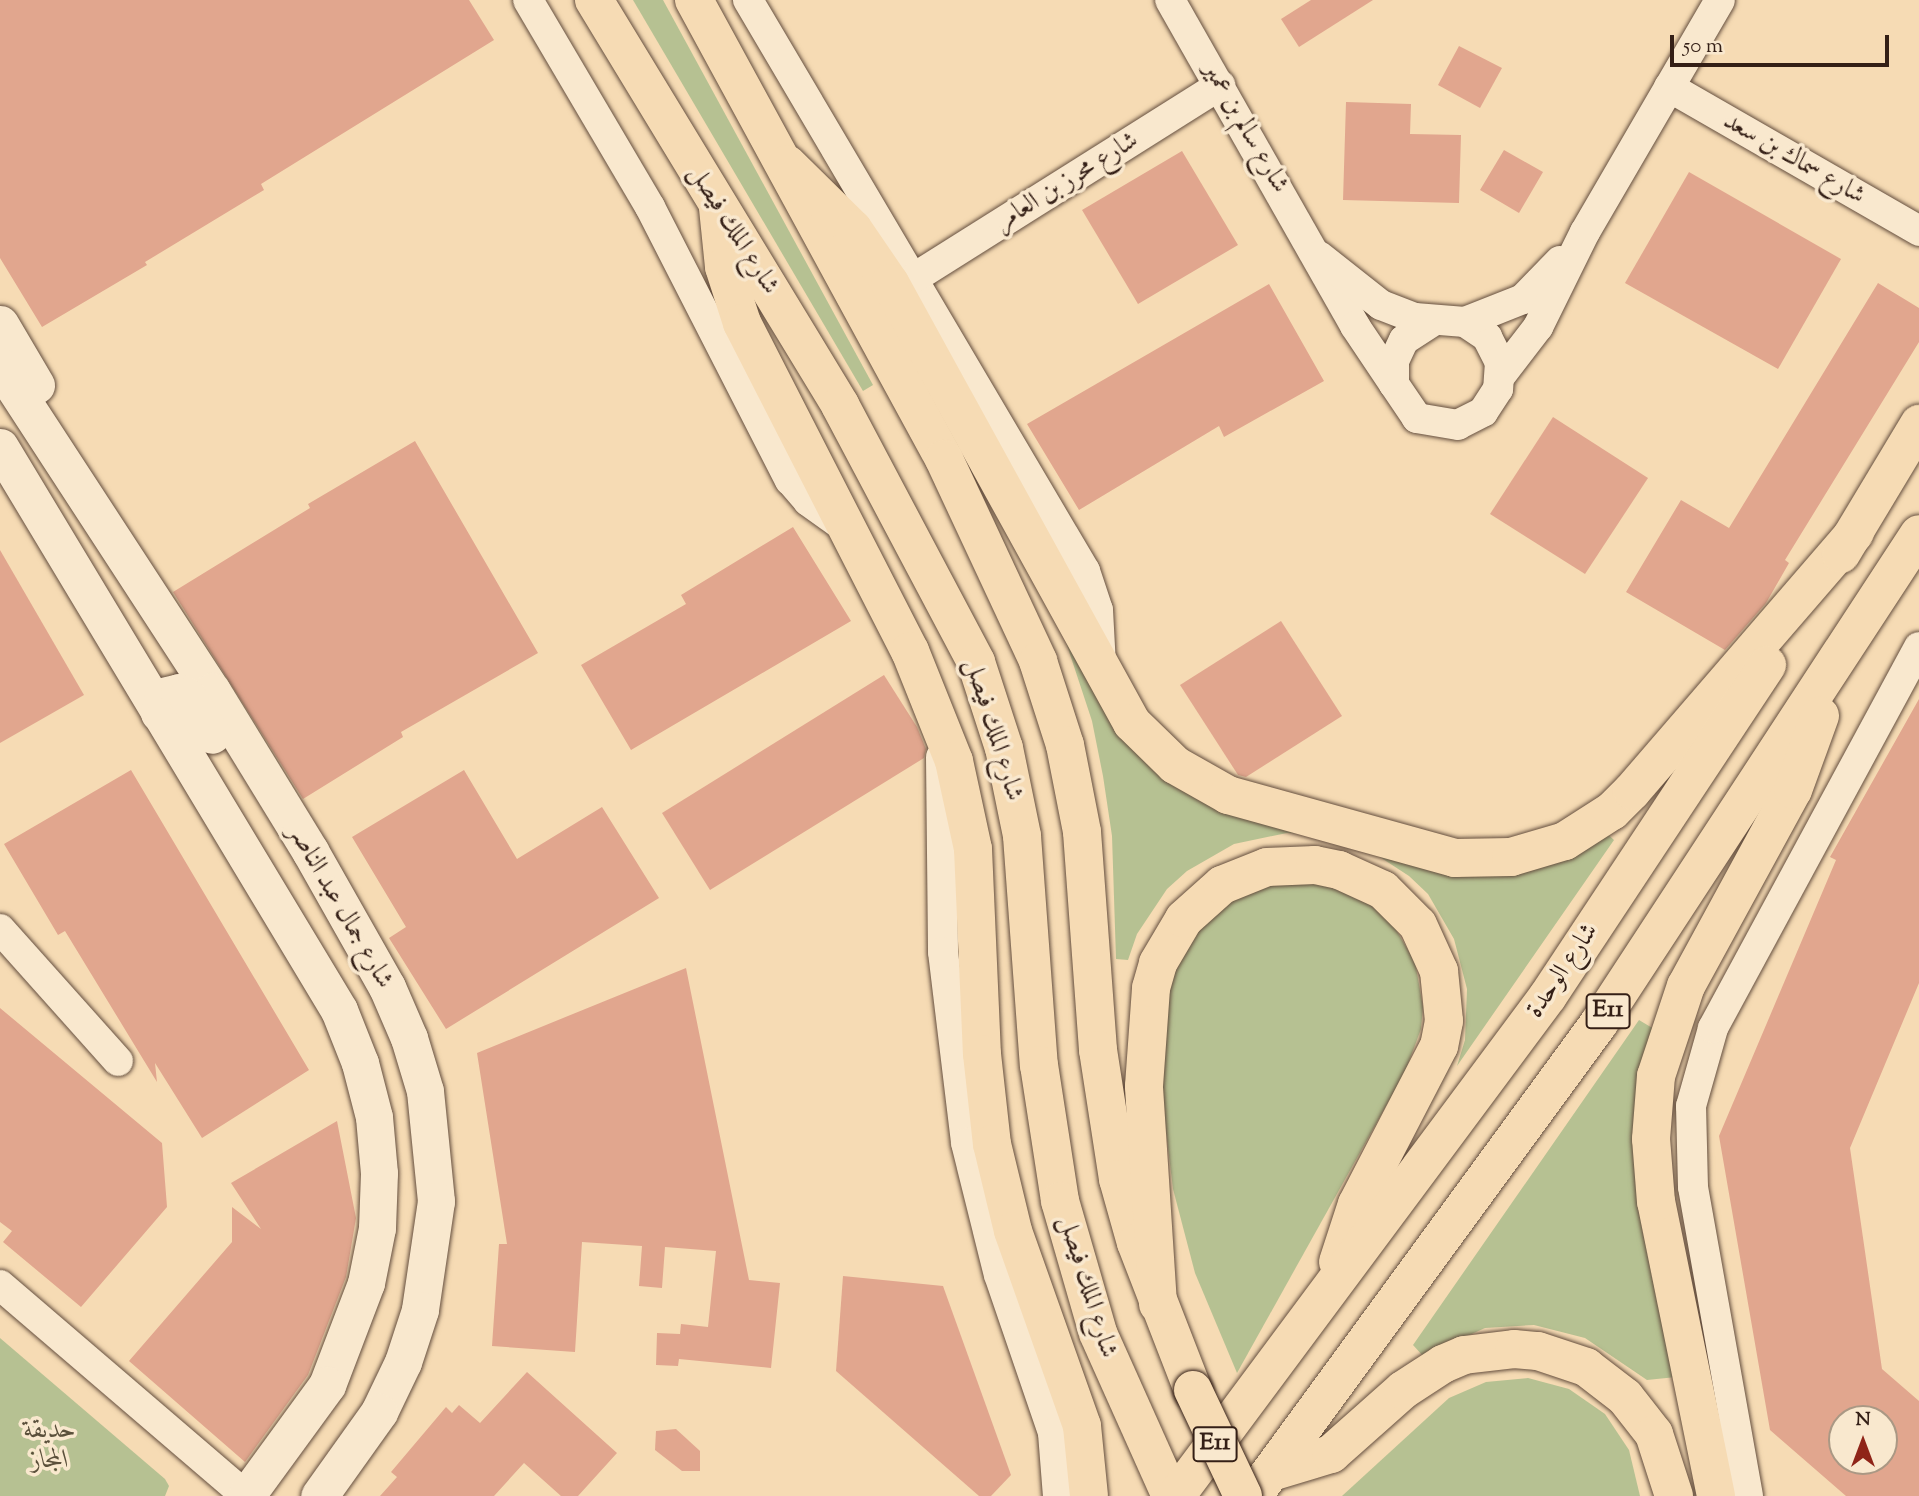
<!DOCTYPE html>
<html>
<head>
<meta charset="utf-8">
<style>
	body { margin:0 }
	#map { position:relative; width:1919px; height:1496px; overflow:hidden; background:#f6dbb4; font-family:"Sorts Mill Goudy",Amiri,serif }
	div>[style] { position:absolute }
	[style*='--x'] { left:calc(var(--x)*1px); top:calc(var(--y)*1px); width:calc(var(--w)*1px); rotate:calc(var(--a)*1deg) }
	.green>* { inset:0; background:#b6c192 }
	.building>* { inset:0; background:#e1a68e }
	.roads { filter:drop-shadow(0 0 2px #644e3e) drop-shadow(0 0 2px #644e3e) }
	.minor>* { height:30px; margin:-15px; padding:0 15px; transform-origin:15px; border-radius:15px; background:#f9e8ce }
	.tertiary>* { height:37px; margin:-18.5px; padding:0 18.5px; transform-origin:18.5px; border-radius:18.5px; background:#f9e8ce }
	.primary>* { height:38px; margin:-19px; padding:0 19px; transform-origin:19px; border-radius:19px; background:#f6dbb4 }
	.motorway>* { height:38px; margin:-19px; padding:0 19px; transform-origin:19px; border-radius:19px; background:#f6dbb4 }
	.bridges { filter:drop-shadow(0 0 2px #341f16) drop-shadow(0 0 2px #341f16) }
	.primary-bridge>* { height:38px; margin:-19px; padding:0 19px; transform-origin:19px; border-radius:19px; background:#f6dbb4 }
	span { translate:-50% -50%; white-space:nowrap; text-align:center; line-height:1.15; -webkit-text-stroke:7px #f9e8ce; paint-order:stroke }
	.shield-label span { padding:2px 5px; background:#f9e8ce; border:2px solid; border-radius:5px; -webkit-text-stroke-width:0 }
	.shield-label { font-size:24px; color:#341f16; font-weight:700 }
	.street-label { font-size:26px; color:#341f16 }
	.park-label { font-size:26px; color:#5b503b; font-style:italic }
	.north { position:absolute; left:1828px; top:1405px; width:70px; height:70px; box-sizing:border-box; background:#f9e8ce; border:2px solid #aa9884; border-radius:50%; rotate:0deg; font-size:19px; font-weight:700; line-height:28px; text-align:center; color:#341f16 }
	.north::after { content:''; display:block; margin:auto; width:24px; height:32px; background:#8f2418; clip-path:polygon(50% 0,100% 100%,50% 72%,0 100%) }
	.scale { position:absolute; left:1670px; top:35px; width:219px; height:32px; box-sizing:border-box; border:4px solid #341f16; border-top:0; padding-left:9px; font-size:21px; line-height:24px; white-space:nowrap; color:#341f16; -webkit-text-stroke:5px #f9e8ce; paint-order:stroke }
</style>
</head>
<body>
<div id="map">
	<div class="green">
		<div style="clip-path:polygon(633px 0,663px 0,873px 385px,863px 391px)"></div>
		<div style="clip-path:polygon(1057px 615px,1133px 738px,1421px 863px,1602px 829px,1614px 840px,1457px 1066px,1465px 1040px,1467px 989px,1454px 939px,1428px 894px,1409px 876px,1366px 848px,1314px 834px,1287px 833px,1234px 844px,1187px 871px,1167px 889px,1137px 934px,1128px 960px,1116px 959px,1112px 836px,1103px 776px,1092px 721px)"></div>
		<div style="clip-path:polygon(1306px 878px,1361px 896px,1392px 923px,1415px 962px,1423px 1007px,1421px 1029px,1405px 1072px,1237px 1373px,1195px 1273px,1173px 1189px,1162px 1098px,1165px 995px,1191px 933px,1241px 889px)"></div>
		<div style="clip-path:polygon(1639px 1020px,1654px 1029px,1676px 1377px,1647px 1380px,1585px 1338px,1534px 1325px,1485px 1328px,1423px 1356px,1413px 1345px)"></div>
		<div style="clip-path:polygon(0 1338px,165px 1479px,169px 1486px,165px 1496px,0 1496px)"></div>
		<div style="clip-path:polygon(1528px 1378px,1569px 1389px,1605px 1414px,1629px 1450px,1640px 1496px,1342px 1496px,1449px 1398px,1486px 1382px)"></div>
	</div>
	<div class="building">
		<div style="clip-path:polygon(0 0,469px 0,494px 40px,261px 184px,264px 190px,145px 262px,147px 265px,42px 327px,0 258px)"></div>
		<div style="clip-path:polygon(1311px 0,1373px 0,1299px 47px,1281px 19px)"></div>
		<div style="clip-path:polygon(1459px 46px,1502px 68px,1480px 108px,1438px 85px)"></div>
		<div style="clip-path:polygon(1346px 102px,1411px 104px,1410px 134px,1461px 135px,1459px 203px,1343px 200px)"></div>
		<div style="clip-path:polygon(1504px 150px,1543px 172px,1519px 213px,1480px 190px)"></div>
		<div style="clip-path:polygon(1182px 151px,1238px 245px,1138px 304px,1082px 210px)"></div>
		<div style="clip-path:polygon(1689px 172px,1841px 259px,1778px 369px,1625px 283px)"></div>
		<div style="clip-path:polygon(1878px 283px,1919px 308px,1919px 342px,1785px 560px,1789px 563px,1766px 603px,1725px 650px,1626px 592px,1681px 500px,1729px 528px)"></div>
		<div style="clip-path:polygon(1269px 284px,1324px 381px,1224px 437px,1219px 426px,1079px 510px,1027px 424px)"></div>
		<div style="clip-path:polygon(1553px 417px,1648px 478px,1585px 574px,1490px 514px)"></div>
		<div style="clip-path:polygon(415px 441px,538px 653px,401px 732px,403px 737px,303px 799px,173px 592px,310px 508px,308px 504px)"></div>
		<div style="clip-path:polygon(793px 527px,851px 621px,631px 750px,581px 665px,686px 604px,681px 595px)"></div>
		<div style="clip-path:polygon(0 550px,84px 695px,0 743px)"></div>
		<div style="clip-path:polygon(1281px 621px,1342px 716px,1246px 777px,1238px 775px,1180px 685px)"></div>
		<div style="clip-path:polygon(884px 675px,917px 727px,926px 749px,924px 758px,710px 890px,662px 813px)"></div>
		<div style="clip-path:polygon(evenodd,1919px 699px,1919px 983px,1850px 1148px,1882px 1369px,1919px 1401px,1919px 1496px,1846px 1496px,1770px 1430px,1719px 1136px,1836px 860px,1830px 857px,1919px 699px,1842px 1419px,1884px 1419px,1884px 1461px,1842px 1461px,1842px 1419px)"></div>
		<div style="clip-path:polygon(131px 770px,309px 1070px,202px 1138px,155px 1063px,157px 1082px,65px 931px,58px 935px,4px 844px)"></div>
		<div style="clip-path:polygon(464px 770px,517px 859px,602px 807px,659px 898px,446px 1029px,389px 938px,406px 927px,352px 837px)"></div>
		<div style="clip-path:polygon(686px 968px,749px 1280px,780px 1283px,771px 1368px,679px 1359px,678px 1366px,656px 1365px,657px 1333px,680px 1334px,681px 1324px,708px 1327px,716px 1251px,665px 1247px,662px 1288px,639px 1286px,642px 1246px,582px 1242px,575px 1352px,492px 1346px,499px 1244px,507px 1244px,477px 1053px)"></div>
		<div style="clip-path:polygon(0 1008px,162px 1143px,167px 1207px,81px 1307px,3px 1242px,12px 1231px,0 1222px)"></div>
		<div style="clip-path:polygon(337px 1121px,356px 1218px,346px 1277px,308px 1375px,245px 1462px,129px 1361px,232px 1242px,232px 1207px,261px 1229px,231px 1183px)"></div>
		<div style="clip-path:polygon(843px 1276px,943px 1286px,1011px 1475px,991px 1496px,979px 1496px,836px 1371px)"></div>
		<div style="clip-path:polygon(527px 1372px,617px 1453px,578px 1496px,561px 1496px,524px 1463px,494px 1496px,380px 1496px,397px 1477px,391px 1472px,446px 1407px,452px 1413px,459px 1405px,480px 1423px)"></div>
		<div style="clip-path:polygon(676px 1429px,700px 1451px,700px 1471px,682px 1471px,655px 1450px,656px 1431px)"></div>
	</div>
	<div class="roads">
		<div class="minor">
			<div style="--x:528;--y:0;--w:240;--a:59.5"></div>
			<div style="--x:650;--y:207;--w:307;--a:62.9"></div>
			<div style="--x:790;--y:480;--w:28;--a:49"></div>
			<div style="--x:808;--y:501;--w:48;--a:35.7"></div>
			<div style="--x:748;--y:0;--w:663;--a:59.45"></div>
			<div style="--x:1085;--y:571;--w:41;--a:71.6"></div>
			<div style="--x:1098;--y:610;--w:56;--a:86.9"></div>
			<div style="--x:1170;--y:0;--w:375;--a:60.4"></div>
			<div style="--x:1355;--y:326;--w:70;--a:56.1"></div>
			<div style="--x:1669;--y:87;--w:289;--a:29.9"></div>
			<div style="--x:1319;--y:256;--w:79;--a:38.3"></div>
			<div style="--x:1381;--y:305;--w:36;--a:21"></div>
			<div style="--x:1415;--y:318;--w:50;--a:4.6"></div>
			<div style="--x:1465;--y:322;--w:27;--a:34"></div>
			<div style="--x:1487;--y:337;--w:28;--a:63"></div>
			<div style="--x:1500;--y:362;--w:27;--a:94"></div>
			<div style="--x:1498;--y:389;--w:27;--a:123"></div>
			<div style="--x:1483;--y:412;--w:28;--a:153"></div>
			<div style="--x:1458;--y:425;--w:42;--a:-170.3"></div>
			<div style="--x:1417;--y:418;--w:41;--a:-124.1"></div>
			<div style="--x:1394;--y:384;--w:23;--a:-90"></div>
			<div style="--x:1394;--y:361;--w:23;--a:-65"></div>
			<div style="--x:1404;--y:340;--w:35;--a:-33"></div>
			<div style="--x:914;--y:278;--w:362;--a:-32.2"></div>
			<div style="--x:1465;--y:322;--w:62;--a:-21.6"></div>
			<div style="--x:1523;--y:299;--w:53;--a:-45.8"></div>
			<div style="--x:1501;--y:375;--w:61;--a:-52.4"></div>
			<div style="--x:1538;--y:327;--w:106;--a:-63.7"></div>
			<div style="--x:1585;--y:232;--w:268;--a:-59.8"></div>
			<div style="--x:941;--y:757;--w:195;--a:89.4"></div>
			<div style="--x:943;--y:952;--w:192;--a:83.1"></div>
			<div style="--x:966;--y:1143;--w:136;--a:76"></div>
			<div style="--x:999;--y:1275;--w:167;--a:71.1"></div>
			<div style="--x:1053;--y:1433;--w:63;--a:85.5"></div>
			<div style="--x:0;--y:929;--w:177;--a:48.2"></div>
			<div style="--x:0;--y:1285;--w:324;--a:40.6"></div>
			<div style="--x:1748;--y:1496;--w:314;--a:-100.1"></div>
			<div style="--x:1693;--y:1187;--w:81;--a:-91.4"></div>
			<div style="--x:1691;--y:1106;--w:81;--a:-74.2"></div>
			<div style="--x:1713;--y:1028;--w:433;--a:-61.6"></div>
		</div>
		<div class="tertiary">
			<div style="--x:0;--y:324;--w:71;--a:59.5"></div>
			<div style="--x:0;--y:366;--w:388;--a:56.9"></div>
			<div style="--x:212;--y:691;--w:188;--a:58.5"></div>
			<div style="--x:310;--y:851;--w:156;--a:60.5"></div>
			<div style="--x:387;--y:987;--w:56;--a:66.7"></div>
			<div style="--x:409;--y:1038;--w:55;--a:73.2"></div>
			<div style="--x:425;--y:1091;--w:111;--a:84.3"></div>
			<div style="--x:436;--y:1201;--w:110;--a:98.4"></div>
			<div style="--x:420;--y:1310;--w:55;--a:108.1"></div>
			<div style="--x:403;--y:1362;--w:55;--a:115.6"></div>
			<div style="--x:379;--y:1412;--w:103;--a:125.5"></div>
			<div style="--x:0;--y:447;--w:657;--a:58.95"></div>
			<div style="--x:339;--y:1010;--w:57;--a:68.4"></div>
			<div style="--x:360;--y:1063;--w:56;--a:75.5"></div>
			<div style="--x:374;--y:1117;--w:56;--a:84.9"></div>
			<div style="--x:379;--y:1173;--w:55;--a:92.1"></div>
			<div style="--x:377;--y:1228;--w:56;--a:101.3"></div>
			<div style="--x:366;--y:1283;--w:109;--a:110.9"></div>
			<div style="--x:327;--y:1385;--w:137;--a:126.1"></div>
			<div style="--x:159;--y:713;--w:17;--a:-77"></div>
			<div style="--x:163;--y:696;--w:16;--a:-14"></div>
			<div style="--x:179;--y:692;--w:9;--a:27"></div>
			<div style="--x:187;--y:696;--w:46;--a:57.3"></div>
		</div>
		<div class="primary">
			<div style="--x:594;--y:0;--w:474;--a:58.7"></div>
			<div style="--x:840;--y:405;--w:291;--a:62.1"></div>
			<div style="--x:976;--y:662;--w:90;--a:72"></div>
			<div style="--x:1004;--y:748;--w:90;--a:78.4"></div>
			<div style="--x:1022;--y:836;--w:230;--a:85.8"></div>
			<div style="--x:1039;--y:1065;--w:138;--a:81.2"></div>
			<div style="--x:1060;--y:1201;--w:137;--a:73.9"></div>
			<div style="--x:1098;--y:1333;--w:179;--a:65.9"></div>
			<div style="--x:694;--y:0;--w:523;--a:61.42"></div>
			<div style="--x:944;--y:459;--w:223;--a:65"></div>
			<div style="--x:1038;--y:661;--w:88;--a:72.2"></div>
			<div style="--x:1065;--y:745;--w:89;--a:78.9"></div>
			<div style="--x:1082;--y:832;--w:219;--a:85.8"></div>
			<div style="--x:1098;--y:1050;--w:131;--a:81.2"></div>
			<div style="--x:1118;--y:1179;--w:66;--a:74.3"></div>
			<div style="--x:1136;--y:1243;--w:158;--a:68.8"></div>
		</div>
		<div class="motorway">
			<div style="--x:787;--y:164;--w:93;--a:44.6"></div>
			<div style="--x:853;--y:229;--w:65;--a:55.6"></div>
			<div style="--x:890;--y:283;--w:502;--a:61.19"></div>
			<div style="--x:1132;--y:723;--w:60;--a:44.3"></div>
			<div style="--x:1175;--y:765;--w:61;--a:29.5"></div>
			<div style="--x:1228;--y:795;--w:236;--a:15.5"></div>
			<div style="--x:1455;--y:858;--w:56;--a:-1"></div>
			<div style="--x:1511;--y:857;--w:56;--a:-16.5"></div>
			<div style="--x:1565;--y:841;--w:56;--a:-32.6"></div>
			<div style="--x:1612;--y:811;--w:28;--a:-45"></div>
			<div style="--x:1632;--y:791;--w:341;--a:-49.2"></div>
			<div style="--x:718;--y:208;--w:59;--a:84.2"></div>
			<div style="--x:724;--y:267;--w:59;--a:72.2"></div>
			<div style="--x:742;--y:323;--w:369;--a:62.9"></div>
			<div style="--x:910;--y:651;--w:118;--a:68.2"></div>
			<div style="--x:954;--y:761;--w:90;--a:77.8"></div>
			<div style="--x:973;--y:849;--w:205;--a:87.5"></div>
			<div style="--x:982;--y:1054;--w:91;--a:83.7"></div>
			<div style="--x:992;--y:1144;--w:89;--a:76.4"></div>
			<div style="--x:1013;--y:1231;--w:207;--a:70.5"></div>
			<div style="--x:1082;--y:1426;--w:70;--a:84.3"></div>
			<div style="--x:1841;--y:554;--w:152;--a:-59"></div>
			<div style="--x:1158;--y:1304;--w:218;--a:-93.7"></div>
			<div style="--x:1144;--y:1086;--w:98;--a:-85.9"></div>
			<div style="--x:1151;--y:988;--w:26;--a:-74"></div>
			<div style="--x:1158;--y:963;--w:51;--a:-59.4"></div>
			<div style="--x:1184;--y:919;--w:51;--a:-41.8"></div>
			<div style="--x:1222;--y:885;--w:48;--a:-21.8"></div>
			<div style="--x:1267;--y:867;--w:48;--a:-2.4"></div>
			<div style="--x:1315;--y:865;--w:25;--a:12"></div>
			<div style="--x:1339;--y:870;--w:48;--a:24.4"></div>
			<div style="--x:1383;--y:890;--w:49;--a:45"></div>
			<div style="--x:1418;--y:925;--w:51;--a:65.5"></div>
			<div style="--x:1439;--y:971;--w:50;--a:84.3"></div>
			<div style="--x:1444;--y:1021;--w:25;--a:101"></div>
			<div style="--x:1439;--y:1046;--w:178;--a:117.4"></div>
			<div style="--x:1357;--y:1204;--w:61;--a:108.1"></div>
			<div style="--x:1271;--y:1472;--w:63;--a:-16.7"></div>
			<div style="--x:1331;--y:1454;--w:96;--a:-41.6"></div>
			<div style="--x:1403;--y:1390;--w:48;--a:-33"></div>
			<div style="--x:1443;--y:1364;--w:23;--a:-23"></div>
			<div style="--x:1464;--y:1355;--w:50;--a:-6.8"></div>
			<div style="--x:1514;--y:1349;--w:24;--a:5"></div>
			<div style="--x:1538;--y:1351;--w:51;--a:18.4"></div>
			<div style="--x:1586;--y:1367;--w:49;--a:37.6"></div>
			<div style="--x:1625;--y:1397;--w:47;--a:51.9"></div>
			<div style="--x:1654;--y:1434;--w:65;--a:72.1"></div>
			<div style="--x:1176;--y:1496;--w:623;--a:-53.35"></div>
			<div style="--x:1548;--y:996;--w:397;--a:-56.5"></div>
			<div style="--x:1253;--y:1496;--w:586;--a:-53.81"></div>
			<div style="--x:1599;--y:1023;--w:584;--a:-56.8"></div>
			<div style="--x:1716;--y:1496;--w:300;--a:-101.5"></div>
			<div style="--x:1656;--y:1202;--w:63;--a:-94.5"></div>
			<div style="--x:1651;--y:1139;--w:63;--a:-85.5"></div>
			<div style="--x:1656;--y:1076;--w:95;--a:-71.6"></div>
			<div style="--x:1686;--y:986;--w:223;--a:-61.4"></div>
			<div style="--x:1793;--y:790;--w:79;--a:-70"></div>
		</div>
	</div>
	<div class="bridges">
		<div class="primary-bridge">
			<div style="--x:1193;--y:1390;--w:117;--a:64.7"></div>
		</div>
	</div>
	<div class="shield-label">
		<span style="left:1608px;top:1011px">E11</span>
		<span style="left:1215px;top:1444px">E11</span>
	</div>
	<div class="street-label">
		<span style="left:1245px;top:128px;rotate:60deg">شارع سالم بن عمير</span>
		<span style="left:1794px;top:159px;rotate:30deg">شارع سماك بن سعد</span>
		<span style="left:1067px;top:182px;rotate:-32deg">شارع محرز بن العامر</span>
		<span style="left:733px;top:230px;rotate:58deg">شارع الملك فيصل</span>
		<span style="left:993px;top:730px;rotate:73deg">شارع الملك فيصل</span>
		<span style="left:340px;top:907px;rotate:60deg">شارع جمال عبد الناصر</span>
		<span style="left:1563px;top:971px;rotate:-56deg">شارع الوحدة</span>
		<span style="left:1087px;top:1287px;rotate:73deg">شارع الملك فيصل</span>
	</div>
	<div class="park-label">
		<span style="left:50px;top:1446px">حديقة<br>المجاز</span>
	</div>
	<div class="north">N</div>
	<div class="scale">50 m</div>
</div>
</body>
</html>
